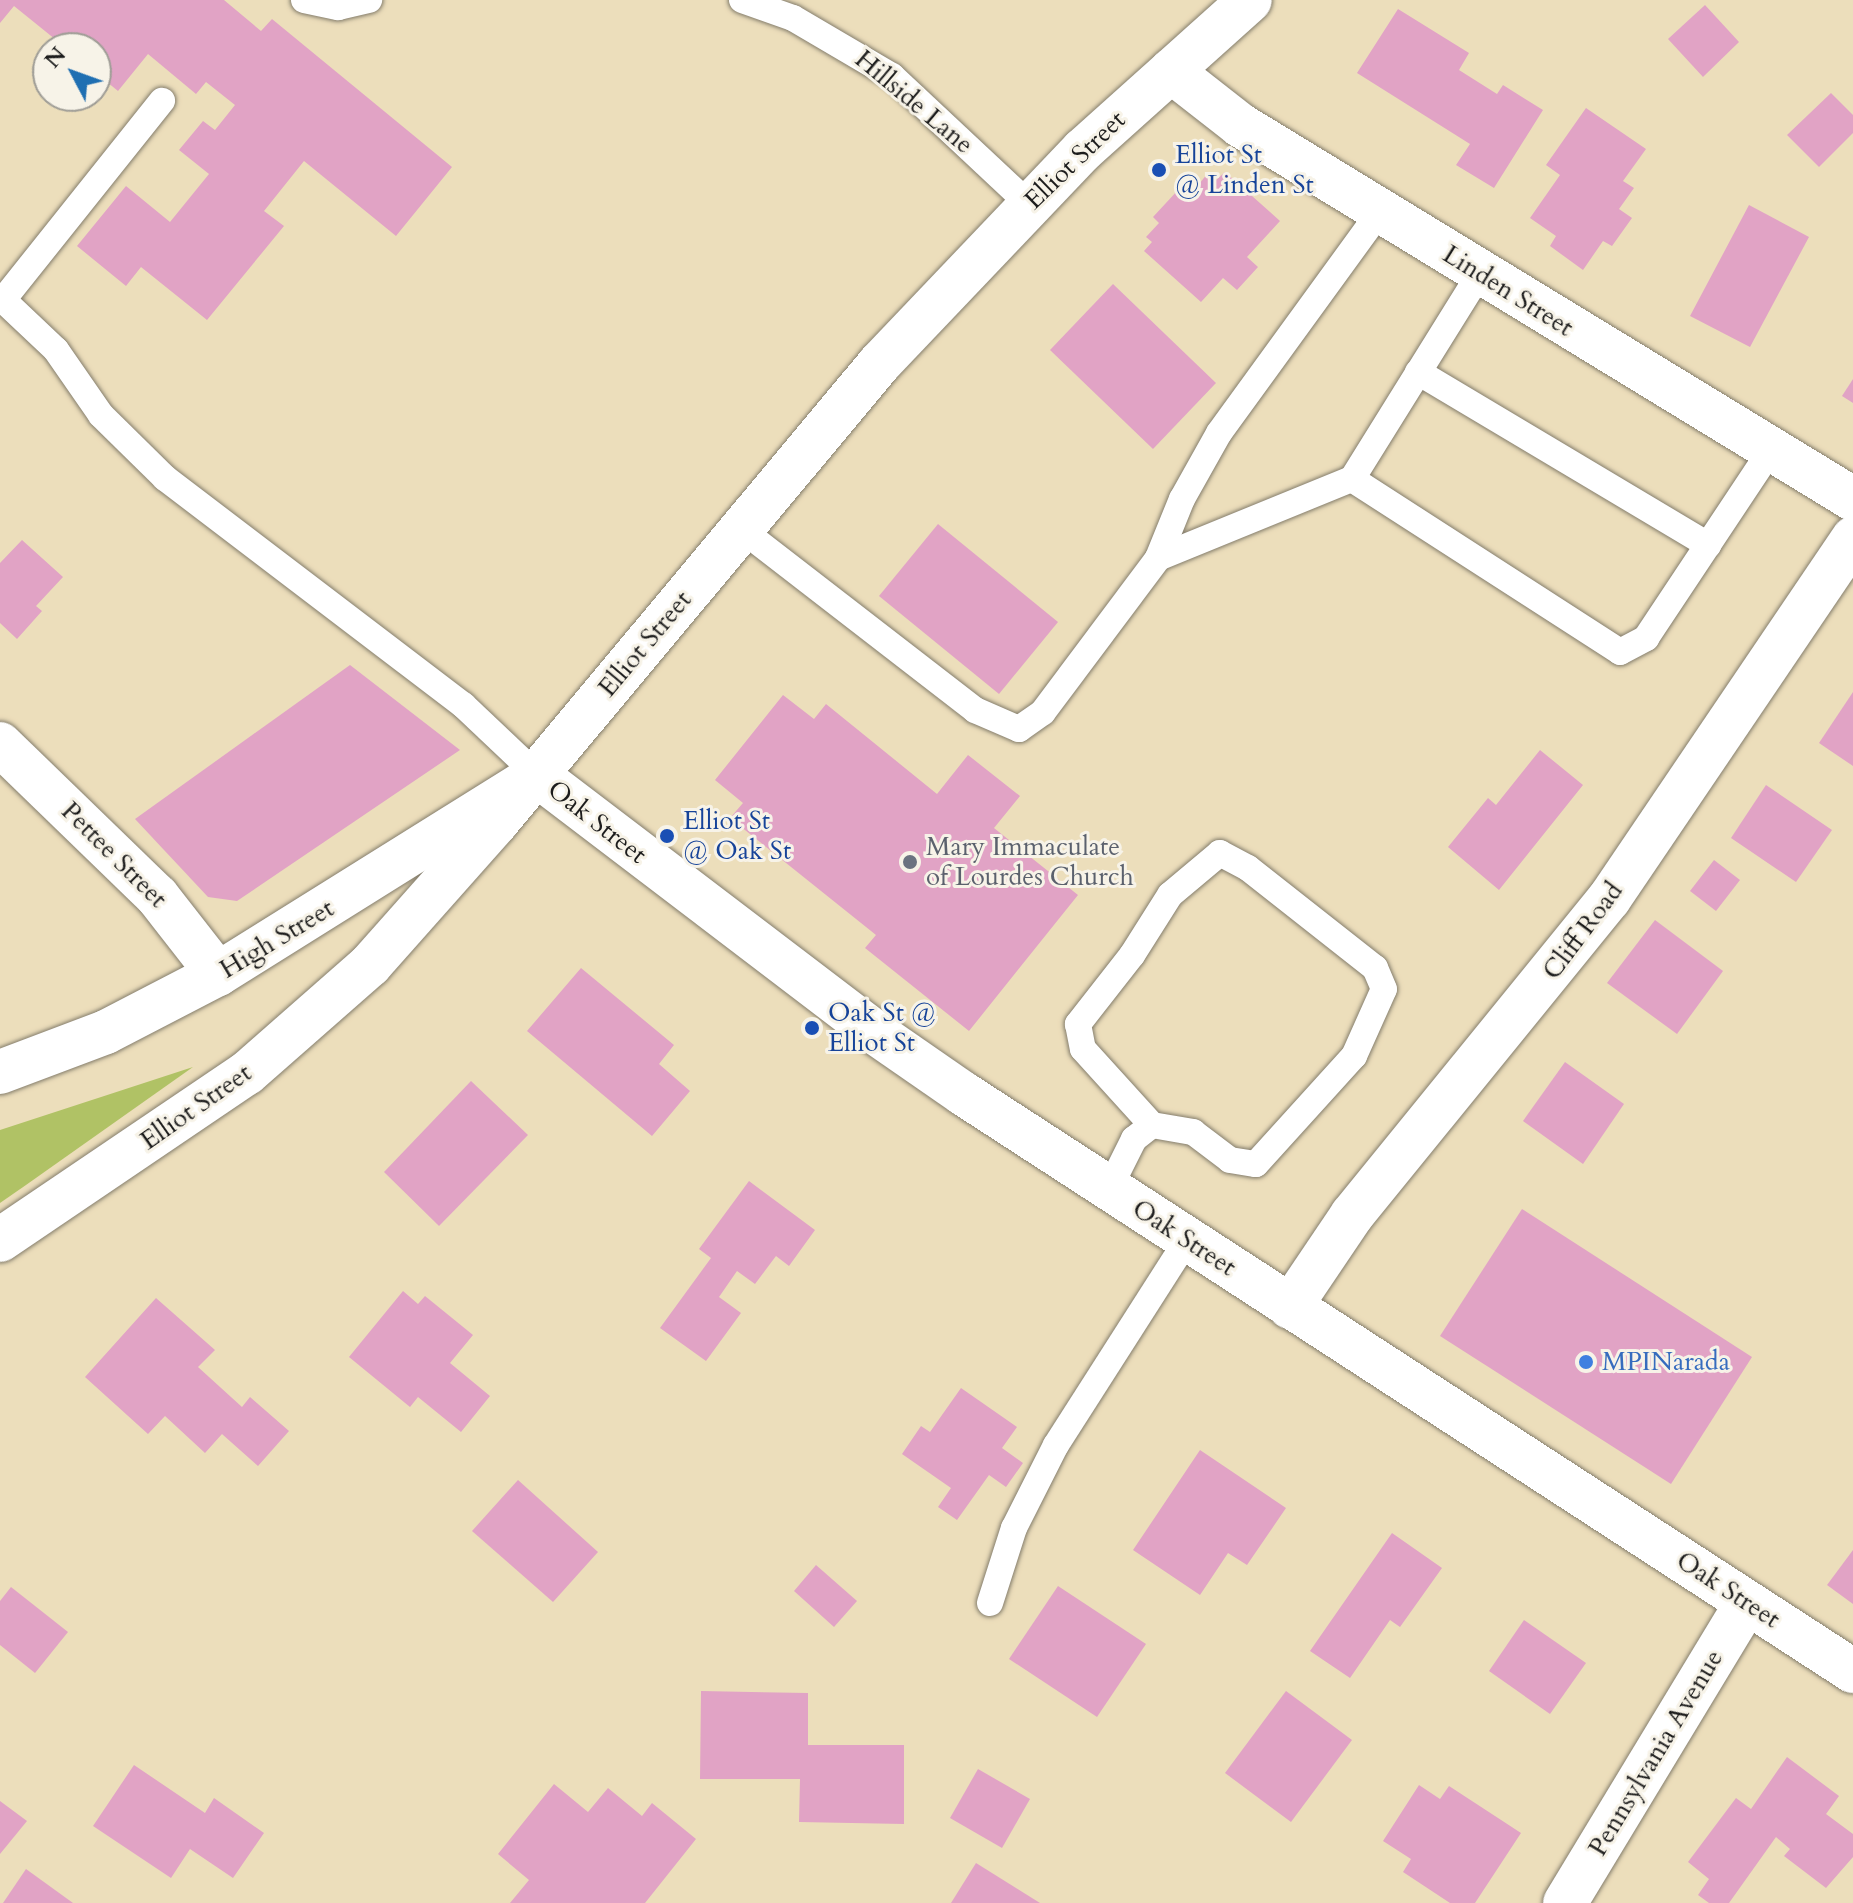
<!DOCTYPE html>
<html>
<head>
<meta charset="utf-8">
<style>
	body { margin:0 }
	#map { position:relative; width:1853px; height:1903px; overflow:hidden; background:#ecdebb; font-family:Cardo,serif }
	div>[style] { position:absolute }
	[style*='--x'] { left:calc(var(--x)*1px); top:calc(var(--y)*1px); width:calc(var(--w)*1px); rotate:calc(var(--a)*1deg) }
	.green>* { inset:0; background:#b0c265 }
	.building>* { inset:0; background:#e1a3c5 }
	.roads { filter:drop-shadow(0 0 2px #847d6c) drop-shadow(0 0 2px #847d6c) }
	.service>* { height:26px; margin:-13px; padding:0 13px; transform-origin:13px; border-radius:13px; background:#fff }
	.minor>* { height:44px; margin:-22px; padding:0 22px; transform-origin:22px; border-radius:22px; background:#fff }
	.tertiary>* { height:44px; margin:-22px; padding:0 22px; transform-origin:22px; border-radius:22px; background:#fff }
	.dots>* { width:22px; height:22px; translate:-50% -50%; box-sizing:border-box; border:4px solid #f7f3e8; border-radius:50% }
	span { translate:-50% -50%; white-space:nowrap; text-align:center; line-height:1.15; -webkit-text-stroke:6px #f7f3e8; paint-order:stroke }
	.street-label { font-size:26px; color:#1c1c1c }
	.transit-label { font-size:26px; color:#164399 }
	.left { translate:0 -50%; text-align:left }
	.worship-label { font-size:26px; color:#5b616d }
	.shop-label { font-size:26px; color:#366cbe }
	.north { position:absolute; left:32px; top:32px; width:80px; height:80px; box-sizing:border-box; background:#f7f3e8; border:2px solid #9f9d96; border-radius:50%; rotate:311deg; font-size:22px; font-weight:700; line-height:32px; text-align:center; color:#1c1c1c }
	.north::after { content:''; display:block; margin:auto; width:28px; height:36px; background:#1f6fb2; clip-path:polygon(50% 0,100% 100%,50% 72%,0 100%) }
</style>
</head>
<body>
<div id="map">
	<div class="green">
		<div style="clip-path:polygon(193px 1067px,26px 1185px,0 1203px,0 1130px)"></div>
	</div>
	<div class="building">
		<div style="clip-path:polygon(0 0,224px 0,261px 31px,272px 19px,452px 167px,396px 236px,304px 161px,264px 211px,284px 226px,207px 320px,141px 267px,126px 286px,77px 246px,126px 186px,170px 222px,209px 174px,179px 150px,203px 121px,215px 130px,235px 105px,206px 82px,196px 94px,148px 54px,118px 91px,96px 73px,96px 48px,66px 48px,14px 6px,0 23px)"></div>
		<div style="clip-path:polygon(1705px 5px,1739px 42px,1703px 77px,1668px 39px)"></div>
		<div style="clip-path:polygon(1398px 9px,1469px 53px,1459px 70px,1497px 94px,1503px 85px,1543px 110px,1494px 188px,1456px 165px,1470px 144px,1357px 73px)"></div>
		<div style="clip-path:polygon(1831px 93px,1853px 115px,1853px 133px,1819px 167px,1787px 135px)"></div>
		<div style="clip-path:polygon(1586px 108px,1646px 149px,1623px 181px,1634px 188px,1619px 209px,1632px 218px,1612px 246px,1603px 241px,1583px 270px,1550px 246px,1556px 236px,1530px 218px,1560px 175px,1546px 165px)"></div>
		<div style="clip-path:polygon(1225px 172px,1280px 221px,1247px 257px,1258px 267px,1237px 290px,1223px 278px,1201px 302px,1144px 251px,1152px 242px,1146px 237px,1159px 223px,1153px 217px,1191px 176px,1199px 184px,1208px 173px,1216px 180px)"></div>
		<div style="clip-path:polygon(1749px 205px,1809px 237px,1750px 347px,1690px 316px)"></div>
		<div style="clip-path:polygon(1113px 284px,1216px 383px,1153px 449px,1050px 350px)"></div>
		<div style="clip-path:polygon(1853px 379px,1853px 403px,1842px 396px)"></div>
		<div style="clip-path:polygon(938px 524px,1058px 622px,999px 694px,879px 596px)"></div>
		<div style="clip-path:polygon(22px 540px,63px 577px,36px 606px,42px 611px,17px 639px,0 623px,0 563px)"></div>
		<div style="clip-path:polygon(350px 665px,460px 750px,237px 901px,208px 897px,135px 819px)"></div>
		<div style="clip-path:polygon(1853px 692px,1853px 766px,1819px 743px)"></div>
		<div style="clip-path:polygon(783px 695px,814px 719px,826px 704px,937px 794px,968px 755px,1020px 796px,994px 828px,1078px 895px,969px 1031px,865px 948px,876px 935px,730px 818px,743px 803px,715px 780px)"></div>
		<div style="clip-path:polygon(1540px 750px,1583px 785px,1499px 890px,1448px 847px,1488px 798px,1496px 805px)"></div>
		<div style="clip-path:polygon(1766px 785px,1832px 830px,1796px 882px,1731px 838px)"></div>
		<div style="clip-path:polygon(1714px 860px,1740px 880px,1716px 911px,1690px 891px)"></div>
		<div style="clip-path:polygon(1655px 920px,1723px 971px,1677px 1034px,1607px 983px)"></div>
		<div style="clip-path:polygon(581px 968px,674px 1045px,659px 1064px,690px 1091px,652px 1136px,527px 1031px)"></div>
		<div style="clip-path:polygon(1565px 1062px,1624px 1104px,1583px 1164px,1523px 1121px)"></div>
		<div style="clip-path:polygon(471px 1081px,528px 1135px,439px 1226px,384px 1172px)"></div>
		<div style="clip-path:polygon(749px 1181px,815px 1230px,789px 1266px,776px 1256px,755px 1284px,737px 1271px,719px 1297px,741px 1313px,706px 1361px,660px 1328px,711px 1258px,699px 1249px)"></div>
		<div style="clip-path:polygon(1522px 1209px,1752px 1357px,1671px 1484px,1440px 1336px)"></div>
		<div style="clip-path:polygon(403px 1291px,418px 1304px,425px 1296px,473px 1335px,450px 1363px,490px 1396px,461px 1432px,418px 1397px,410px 1407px,349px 1357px)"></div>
		<div style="clip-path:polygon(156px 1298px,215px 1350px,198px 1367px,242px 1407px,250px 1397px,289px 1431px,258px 1466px,222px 1434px,205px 1453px,165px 1416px,148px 1434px,85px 1377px)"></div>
		<div style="clip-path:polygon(961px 1388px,1017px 1427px,1002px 1448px,1023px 1463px,1006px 1487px,989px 1475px,957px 1520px,938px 1507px,951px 1488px,902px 1454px,921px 1426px,930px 1432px)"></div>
		<div style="clip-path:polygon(1200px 1450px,1286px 1508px,1247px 1565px,1228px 1553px,1200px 1595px,1133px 1550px)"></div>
		<div style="clip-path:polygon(518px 1480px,598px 1552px,553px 1602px,472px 1531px)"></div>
		<div style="clip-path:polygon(1392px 1533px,1442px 1568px,1400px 1627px,1390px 1620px,1350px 1678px,1310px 1651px)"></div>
		<div style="clip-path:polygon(1853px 1550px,1853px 1604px,1827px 1585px)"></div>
		<div style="clip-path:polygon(816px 1565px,857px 1601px,834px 1627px,794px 1591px)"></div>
		<div style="clip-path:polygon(1058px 1586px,1146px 1644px,1097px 1717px,1009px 1659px)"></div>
		<div style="clip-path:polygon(11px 1587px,68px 1632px,35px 1673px,0 1645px,0 1601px)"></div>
		<div style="clip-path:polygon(1524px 1620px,1586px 1663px,1550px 1714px,1489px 1671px)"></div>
		<div style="clip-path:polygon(701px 1691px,808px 1693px,808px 1745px,904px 1745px,904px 1824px,799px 1822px,800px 1779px,700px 1779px)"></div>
		<div style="clip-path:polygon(1286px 1691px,1352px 1740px,1291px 1822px,1225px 1773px)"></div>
		<div style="clip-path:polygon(1787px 1757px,1839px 1796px,1826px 1814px,1853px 1834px,1853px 1857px,1826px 1888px,1784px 1856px,1790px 1849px,1776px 1837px,1729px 1903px,1709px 1903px,1698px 1895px,1709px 1879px,1688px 1862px,1736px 1798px,1751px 1809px)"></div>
		<div style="clip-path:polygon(134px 1765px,205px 1813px,214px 1798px,264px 1833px,233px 1878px,190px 1849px,171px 1878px,93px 1826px)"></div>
		<div style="clip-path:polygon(978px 1769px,1030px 1799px,1002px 1848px,950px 1818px)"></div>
		<div style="clip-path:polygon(554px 1784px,588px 1812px,608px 1788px,642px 1816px,652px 1803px,696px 1839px,645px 1903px,510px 1903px,529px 1880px,498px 1854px)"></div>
		<div style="clip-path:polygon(1419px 1785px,1440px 1799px,1449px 1786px,1521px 1833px,1475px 1903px,1450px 1903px,1403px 1872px,1411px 1859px,1383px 1841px)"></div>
		<div style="clip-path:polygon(0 1801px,27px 1821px,0 1854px)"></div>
		<div style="clip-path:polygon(976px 1863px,1040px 1903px,951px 1903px)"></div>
		<div style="clip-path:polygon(26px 1869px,73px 1903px,3px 1903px)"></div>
	</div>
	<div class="roads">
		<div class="service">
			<div style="--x:304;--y:0;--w:35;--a:12"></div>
			<div style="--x:338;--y:7;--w:32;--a:-13"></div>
			<div style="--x:742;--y:0;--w:54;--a:19.4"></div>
			<div style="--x:793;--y:18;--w:115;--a:30.4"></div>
			<div style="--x:892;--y:76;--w:187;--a:43.1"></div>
			<div style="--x:0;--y:297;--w:77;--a:43.4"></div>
			<div style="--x:56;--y:350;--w:79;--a:55.3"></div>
			<div style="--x:101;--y:415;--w:90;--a:44.5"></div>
			<div style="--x:165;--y:478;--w:375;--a:37.3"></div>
			<div style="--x:463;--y:705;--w:102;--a:43.4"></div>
			<div style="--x:3;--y:300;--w:255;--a:-51.4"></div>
			<div style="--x:1418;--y:372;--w:338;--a:30.8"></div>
			<div style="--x:1352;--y:479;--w:319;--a:32.8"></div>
			<div style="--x:1620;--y:652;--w:30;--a:-28"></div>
			<div style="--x:1646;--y:638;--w:226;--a:-56.4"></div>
			<div style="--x:741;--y:529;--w:296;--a:37.7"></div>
			<div style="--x:975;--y:710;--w:48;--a:23.4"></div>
			<div style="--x:1019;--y:729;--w:29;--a:-35"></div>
			<div style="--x:1043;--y:712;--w:192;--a:-53.2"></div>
			<div style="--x:1158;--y:558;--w:209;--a:-22.2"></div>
			<div style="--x:1352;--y:479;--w:243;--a:-58.1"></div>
			<div style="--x:1158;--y:558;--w:64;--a:-67.9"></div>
			<div style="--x:1182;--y:499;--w:76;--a:-60.7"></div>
			<div style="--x:1219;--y:433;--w:274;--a:-54"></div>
			<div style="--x:1109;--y:1189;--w:56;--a:-63.4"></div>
			<div style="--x:1134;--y:1139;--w:23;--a:-38"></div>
			<div style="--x:1152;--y:1125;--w:42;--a:9.7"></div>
			<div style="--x:1193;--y:1132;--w:46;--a:37.1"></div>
			<div style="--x:1230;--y:1160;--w:26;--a:9"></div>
			<div style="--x:1256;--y:1164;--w:146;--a:-47.8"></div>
			<div style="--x:1354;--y:1056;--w:73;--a:-65.9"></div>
			<div style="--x:1384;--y:989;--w:23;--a:-113"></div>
			<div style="--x:1375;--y:968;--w:162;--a:-141.8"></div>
			<div style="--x:1248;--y:868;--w:32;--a:-152"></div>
			<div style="--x:1220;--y:853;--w:65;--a:140"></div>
			<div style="--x:1170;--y:895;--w:71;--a:122.3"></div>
			<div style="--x:1132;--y:955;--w:88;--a:128"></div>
			<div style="--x:1078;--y:1024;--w:25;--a:79"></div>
			<div style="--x:1083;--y:1049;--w:103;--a:47.8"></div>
			<div style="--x:990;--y:1603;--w:79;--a:-72.3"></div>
			<div style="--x:1014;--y:1528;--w:93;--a:-63.2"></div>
			<div style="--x:1056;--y:1445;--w:243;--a:-57.4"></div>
		</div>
		<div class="minor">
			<div style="--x:1171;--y:71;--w:88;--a:38"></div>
			<div style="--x:1240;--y:125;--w:718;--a:31.39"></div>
			<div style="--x:0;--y:744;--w:219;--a:44.1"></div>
			<div style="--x:157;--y:896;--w:99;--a:52"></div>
			<div style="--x:0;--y:1072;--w:113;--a:-20.7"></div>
			<div style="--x:106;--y:1032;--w:126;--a:-27.4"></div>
			<div style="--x:218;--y:974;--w:358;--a:-32"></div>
			<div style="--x:1290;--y:1307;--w:111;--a:-56"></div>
			<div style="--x:1352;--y:1215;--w:407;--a:-50.9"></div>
			<div style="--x:1609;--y:899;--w:436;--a:-55.9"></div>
			<div style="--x:1565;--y:1903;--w:351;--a:-58.8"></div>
		</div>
		<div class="tertiary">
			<div style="--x:537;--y:775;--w:422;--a:37.3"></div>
			<div style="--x:873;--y:1031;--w:111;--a:34.7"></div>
			<div style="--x:964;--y:1094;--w:1060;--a:32.99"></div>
			<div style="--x:0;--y:1240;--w:298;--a:-34.1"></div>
			<div style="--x:247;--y:1073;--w:164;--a:-41.3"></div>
			<div style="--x:370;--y:965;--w:190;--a:-48.4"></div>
			<div style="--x:496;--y:823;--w:599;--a:-50.15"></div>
			<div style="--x:880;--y:363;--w:294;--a:-46.4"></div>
			<div style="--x:1083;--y:150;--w:224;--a:-41.9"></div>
		</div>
	</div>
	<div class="dots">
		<div style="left:1159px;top:170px;background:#1a4fb4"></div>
		<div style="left:667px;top:836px;background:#1a4fb4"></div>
		<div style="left:910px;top:862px;background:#6b7280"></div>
		<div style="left:812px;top:1028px;background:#1a4fb4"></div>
		<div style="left:1586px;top:1362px;background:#3f7fe0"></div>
	</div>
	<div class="street-label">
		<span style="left:914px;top:102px;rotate:40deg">Hillside Lane</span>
		<span style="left:1075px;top:160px;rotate:-44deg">Elliot Street</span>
		<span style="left:1508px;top:291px;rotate:32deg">Linden Street</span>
		<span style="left:645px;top:644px;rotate:-50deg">Elliot Street</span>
		<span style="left:597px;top:822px;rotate:38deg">Oak Street</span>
		<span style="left:114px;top:855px;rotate:45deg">Pettee Street</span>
		<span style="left:1583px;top:931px;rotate:-53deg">Cliff Road</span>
		<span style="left:277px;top:939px;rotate:-31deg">High Street</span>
		<span style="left:196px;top:1107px;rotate:-35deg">Elliot Street</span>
		<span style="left:1184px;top:1238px;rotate:33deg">Oak Street</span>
		<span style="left:1728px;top:1590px;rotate:33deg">Oak Street</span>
		<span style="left:1656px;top:1753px;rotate:-59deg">Pennsylvania Avenue</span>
	</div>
	<div class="transit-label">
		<span class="left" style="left:1175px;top:170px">Elliot St<br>@ Linden St</span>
		<span class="left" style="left:683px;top:836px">Elliot St<br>@ Oak St</span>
		<span class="left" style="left:828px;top:1028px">Oak St @<br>Elliot St</span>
	</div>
	<div class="worship-label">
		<span class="left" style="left:926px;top:862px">Mary Immaculate<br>of Lourdes Church</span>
	</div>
	<div class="shop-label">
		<span class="left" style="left:1602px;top:1362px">MPINarada</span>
	</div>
	<div class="north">N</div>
</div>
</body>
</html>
